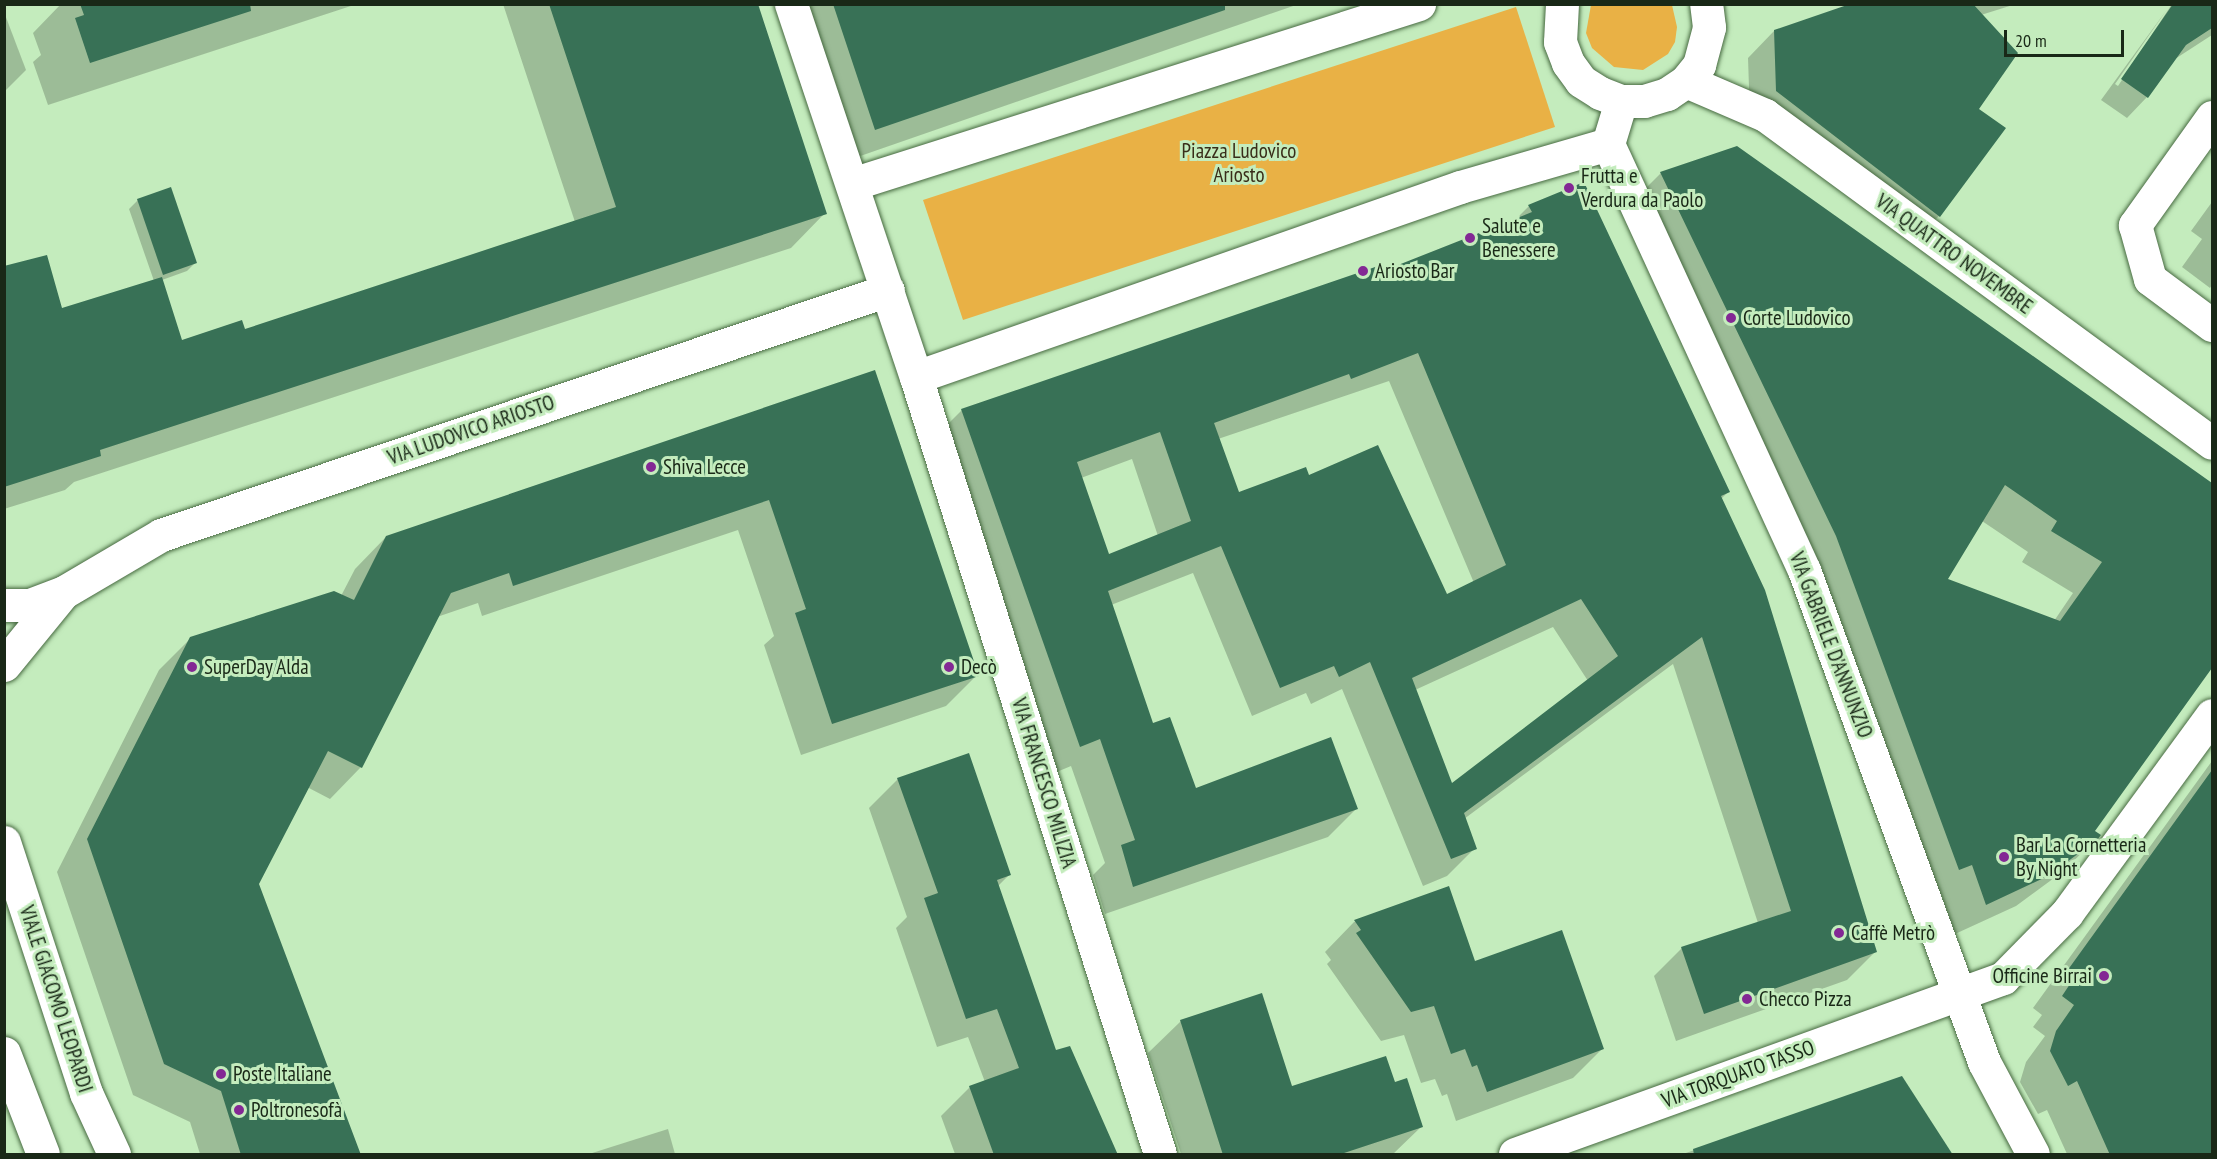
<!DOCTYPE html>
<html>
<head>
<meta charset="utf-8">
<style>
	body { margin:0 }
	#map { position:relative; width:2217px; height:1159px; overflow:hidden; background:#c4ecbd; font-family:"PT Sans Narrow",sans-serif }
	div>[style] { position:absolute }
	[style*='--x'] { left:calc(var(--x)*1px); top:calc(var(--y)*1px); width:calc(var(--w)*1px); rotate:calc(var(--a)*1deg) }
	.green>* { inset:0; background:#e9b145 }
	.shadow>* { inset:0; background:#0003 }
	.building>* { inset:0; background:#387156 }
	.roads { filter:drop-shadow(0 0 2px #476a41) drop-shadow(0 0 2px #476a41) }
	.minor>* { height:33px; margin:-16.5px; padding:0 16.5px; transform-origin:16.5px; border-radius:16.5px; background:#fff }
	.major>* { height:33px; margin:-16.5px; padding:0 16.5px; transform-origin:16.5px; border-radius:16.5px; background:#fff }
	.dots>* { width:16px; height:16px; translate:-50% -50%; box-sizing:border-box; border:3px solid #c4ecbd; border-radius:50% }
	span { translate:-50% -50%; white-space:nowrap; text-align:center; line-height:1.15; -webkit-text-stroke:6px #c4ecbd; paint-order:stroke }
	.park-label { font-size:21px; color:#392d19 }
	.poi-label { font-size:21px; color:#192817 }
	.left { translate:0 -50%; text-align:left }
	.right { translate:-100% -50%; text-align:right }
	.street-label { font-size:21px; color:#192817 }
	.frame { position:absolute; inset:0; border:6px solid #192817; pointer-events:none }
	.scale { position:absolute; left:2004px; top:30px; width:120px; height:27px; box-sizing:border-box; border:3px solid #192817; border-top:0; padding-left:8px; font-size:18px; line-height:21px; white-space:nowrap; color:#192817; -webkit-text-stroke:4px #c4ecbd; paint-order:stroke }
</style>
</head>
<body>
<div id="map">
	<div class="green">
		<div style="clip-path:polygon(1591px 5px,1672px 5px,1677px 27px,1675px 42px,1668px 54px,1643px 70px,1614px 67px,1592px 48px,1586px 33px)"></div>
		<div style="clip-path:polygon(1516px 7px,1555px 127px,963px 320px,923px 200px)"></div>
	</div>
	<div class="shadow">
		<div style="clip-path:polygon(61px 4px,357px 4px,48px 105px,33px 62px,41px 55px,33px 33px)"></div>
		<div style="clip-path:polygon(503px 4px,756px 4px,825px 213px,791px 248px,74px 482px,65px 490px,4px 509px,4px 268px,61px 310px,154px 281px,129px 209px,138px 200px,195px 263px,187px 271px,162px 280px,181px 342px,244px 331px,575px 222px)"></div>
		<div style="clip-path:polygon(790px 4px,1299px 4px,843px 162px)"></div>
		<div style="clip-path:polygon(1855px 4px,2016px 4px,1981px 15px,1977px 110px,1939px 216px,1913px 242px,1750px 118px,1748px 58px,1774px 31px)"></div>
		<div style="clip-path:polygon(2172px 4px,2212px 4px,2212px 35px,2175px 59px,2147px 97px,2127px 118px,2101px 100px,2168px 8px,2115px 84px,2118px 86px)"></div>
		<div style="clip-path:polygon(4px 12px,26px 70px,4px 92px)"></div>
		<div style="clip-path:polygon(evenodd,1737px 148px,2212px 486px,2212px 665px,2093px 831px,2096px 838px,2065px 870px,2016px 906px,1955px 934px,1941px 894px,1928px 899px,1630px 204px,1661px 173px,1737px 148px,1982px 521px,2028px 552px,2022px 562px,2073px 593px,2054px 621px,1946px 580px,1982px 521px)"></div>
		<div style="clip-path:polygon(2212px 202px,2212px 285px,2210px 288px,2182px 267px,2202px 239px,2191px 231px)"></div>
		<div style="clip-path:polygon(evenodd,1529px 206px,1728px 492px,1721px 499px,1875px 952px,1847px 980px,1676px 1041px,1654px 976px,1682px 948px,1758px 923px,1673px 664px,1464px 819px,1475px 848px,1447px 876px,1423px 886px,1342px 689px,1311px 704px,1306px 693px,1252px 716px,1193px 573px,1111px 605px,1152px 724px,1195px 790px,1356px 809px,1328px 837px,1105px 914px,1093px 875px,1105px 863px,1071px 766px,1052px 774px,933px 439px,962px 410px,1382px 273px,1515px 220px,1529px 206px,1389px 381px,1474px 583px,1446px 596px,1308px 477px,1238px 494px,1218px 439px,1389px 381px,1529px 206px,1132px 459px,1158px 536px,1109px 556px,1081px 478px,1132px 459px,1529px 206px,1553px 627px,1588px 681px,1451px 785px,1415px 690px,1553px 627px)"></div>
		<div style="clip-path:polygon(874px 372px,977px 675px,946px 706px,801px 755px,764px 645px,774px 636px,738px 530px,482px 616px,478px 603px,437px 617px,361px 767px,330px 799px,307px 787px,257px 884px,360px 1154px,200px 1154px,190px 1122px,133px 1095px,57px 872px,159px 670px,191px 638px,341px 596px,355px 569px,386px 537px)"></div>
		<div style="clip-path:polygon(2212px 761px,2212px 1154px,2067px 1154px,2047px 1110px,2038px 1114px,2020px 1082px,2026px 1062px,2045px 1036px,2033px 1027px,2042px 1015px,2033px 1008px)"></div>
		<div style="clip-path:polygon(898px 779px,1010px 874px,997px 887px,1055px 1052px,1116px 1154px,955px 1154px,941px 1116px,970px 1087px,985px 1082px,968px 1037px,937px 1047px,896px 928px,907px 917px,869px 808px)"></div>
		<div style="clip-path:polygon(1448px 888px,1474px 963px,1603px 1048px,1573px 1078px,1456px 1121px,1447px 1094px,1442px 1096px,1435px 1079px,1421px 1083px,1404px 1035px,1381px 1041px,1327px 964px,1331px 960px,1325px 952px,1354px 922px)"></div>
		<div style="clip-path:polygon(1181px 1021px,1291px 1088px,1421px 1127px,1393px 1154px,1181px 1154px,1148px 1053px)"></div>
		<div style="clip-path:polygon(1901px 1078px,1950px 1154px,1683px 1154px)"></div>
		<div style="clip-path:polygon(668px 1129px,675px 1154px,589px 1154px)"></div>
	</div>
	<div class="building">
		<div style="clip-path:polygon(80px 4px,250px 4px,251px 11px,90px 63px,75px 18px,84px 15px)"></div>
		<div style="clip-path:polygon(549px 4px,758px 4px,827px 214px,100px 450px,101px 456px,4px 487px,4px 266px,47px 255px,62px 308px,162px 277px,182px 340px,242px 320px,245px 329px,616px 207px)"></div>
		<div style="clip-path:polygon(833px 4px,1225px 4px,1225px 10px,875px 130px)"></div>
		<div style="clip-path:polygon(1850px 4px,1973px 4px,2018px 53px,1979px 109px,2006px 128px,1940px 217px,1776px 91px,1774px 30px)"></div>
		<div style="clip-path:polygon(2173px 4px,2212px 4px,2212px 28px,2186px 45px,2148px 98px,2121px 79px)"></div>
		<div style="clip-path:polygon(evenodd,1737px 146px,2212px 483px,2212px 668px,2095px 831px,2101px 835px,2098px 839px,2048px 876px,1986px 905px,1972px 865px,1959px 870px,1836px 536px,1660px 172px,1737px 146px,2005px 485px,2057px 521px,2051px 531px,2102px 562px,2060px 621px,1948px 579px,2005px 485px)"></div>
		<div style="clip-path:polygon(evenodd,1584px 182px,1730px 492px,1721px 496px,1765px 590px,1877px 952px,1704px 1014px,1681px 947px,1791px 911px,1702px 637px,1464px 813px,1477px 849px,1451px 859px,1370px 662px,1339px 677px,1334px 666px,1280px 688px,1221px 546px,1108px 591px,1153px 723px,1170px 717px,1196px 788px,1331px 737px,1358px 809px,1133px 887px,1121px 845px,1135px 840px,1100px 739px,1080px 747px,961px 409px,1381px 265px,1383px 271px,1532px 212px,1528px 205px,1584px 182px,1418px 353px,1506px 565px,1447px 594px,1378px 445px,1309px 475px,1306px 467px,1239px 492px,1214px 423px,1349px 374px,1351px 379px,1418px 353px,1584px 182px,1160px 432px,1191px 521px,1109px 554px,1077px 462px,1160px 432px,1584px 182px,1581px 599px,1618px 656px,1452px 783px,1412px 678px,1581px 599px)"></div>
		<div style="clip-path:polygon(171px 187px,197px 263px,163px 275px,137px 199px)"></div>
		<div style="clip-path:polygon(875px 370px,979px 676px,832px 724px,795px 613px,806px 609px,769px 500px,513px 586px,509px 573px,451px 593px,362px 768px,328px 751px,259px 884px,361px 1155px,241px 1155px,221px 1091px,164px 1064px,87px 839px,190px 637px,334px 591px,354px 600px,386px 536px)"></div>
		<div style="clip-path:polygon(969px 753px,1011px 875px,997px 880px,1056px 1050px,1070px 1046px,1118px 1155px,994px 1155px,969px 1086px,1019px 1068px,997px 1009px,966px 1019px,924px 898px,938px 893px,897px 778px)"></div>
		<div style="clip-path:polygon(2212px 770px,2212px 1155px,2110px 1155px,2077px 1081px,2068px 1086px,2050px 1051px,2056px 1031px,2074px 1005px,2062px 996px,2070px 984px,2062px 978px)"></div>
		<div style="clip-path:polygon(1449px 886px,1475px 961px,1562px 930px,1604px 1049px,1487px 1092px,1477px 1065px,1472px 1067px,1465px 1049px,1451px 1054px,1434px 1006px,1411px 1012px,1356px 933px,1361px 930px,1354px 920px)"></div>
		<div style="clip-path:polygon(1262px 993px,1292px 1086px,1386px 1056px,1395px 1082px,1407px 1078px,1423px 1127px,1338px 1155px,1223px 1155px,1180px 1020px)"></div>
		<div style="clip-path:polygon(1902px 1076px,1953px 1155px,1694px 1155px,1693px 1149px)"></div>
	</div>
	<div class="roads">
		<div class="minor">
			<div style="--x:791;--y:4;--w:393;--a:71.5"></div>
			<div style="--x:916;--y:377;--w:814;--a:72.57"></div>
			<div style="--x:1562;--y:4;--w:38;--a:93"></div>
			<div style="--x:1560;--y:42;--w:22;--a:69"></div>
			<div style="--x:1568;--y:63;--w:22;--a:54"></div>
			<div style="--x:1581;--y:81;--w:22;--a:32"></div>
			<div style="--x:1600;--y:93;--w:22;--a:21"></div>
			<div style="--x:1621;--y:101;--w:23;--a:0"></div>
			<div style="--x:1644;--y:101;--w:24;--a:-17"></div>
			<div style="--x:1667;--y:94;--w:23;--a:-34"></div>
			<div style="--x:1686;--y:81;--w:21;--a:-51"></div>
			<div style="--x:1699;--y:65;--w:39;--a:-75"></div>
			<div style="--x:1709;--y:27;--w:23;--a:-97"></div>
			<div style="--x:1686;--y:81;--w:86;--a:23.3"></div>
			<div style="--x:1765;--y:115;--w:554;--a:36.27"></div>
			<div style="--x:2212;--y:117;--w:133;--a:125.5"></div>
			<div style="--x:2135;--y:225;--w:56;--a:74.5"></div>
			<div style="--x:2150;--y:279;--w:77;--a:36.6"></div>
			<div style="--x:1608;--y:144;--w:469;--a:65.3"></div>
			<div style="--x:1804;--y:570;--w:524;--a:69.9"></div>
			<div style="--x:1984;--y:1062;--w:104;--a:62"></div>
			<div style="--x:852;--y:184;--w:595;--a:-17.61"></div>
			<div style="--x:916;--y:377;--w:576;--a:-19.25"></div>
			<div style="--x:1460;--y:187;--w:154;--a:-16.2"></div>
			<div style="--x:1608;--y:144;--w:45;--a:-73.2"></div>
			<div style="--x:4;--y:605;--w:26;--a:0"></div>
			<div style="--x:30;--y:605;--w:36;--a:-21"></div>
			<div style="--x:64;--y:592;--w:113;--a:-30.4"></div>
			<div style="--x:161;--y:535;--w:767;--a:-18.62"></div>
			<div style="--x:4;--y:665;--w:92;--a:-50.8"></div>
			<div style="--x:1515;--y:1154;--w:519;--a:-19.83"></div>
			<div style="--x:2003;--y:978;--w:91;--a:-45.4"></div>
			<div style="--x:2067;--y:913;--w:245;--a:-53.8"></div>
		</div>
		<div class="major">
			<div style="--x:4;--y:842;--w:264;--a:71.9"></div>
			<div style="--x:86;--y:1093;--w:67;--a:65.3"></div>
			<div style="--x:4;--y:1053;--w:108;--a:68.9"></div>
		</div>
	</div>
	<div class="dots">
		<div style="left:1569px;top:188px;background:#832894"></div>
		<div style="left:1470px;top:238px;background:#832894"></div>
		<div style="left:1363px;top:271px;background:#832894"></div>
		<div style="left:1731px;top:318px;background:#832894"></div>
		<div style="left:651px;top:467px;background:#832894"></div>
		<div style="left:192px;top:667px;background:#832894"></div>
		<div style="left:949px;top:667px;background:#832894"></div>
		<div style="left:2004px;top:857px;background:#832894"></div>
		<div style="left:1839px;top:933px;background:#832894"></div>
		<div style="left:2104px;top:976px;background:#832894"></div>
		<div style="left:1747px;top:999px;background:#832894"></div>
		<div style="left:221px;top:1074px;background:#832894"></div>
		<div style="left:239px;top:1110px;background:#832894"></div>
	</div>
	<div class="park-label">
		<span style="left:1239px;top:163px">Piazza Ludovico<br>Ariosto</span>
	</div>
	<div class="poi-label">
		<span class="left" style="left:1581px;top:188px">Frutta e<br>Verdura da Paolo</span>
		<span class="left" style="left:1482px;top:238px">Salute e<br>Benessere</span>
		<span class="left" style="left:1375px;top:271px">Ariosto Bar</span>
		<span class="left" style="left:1743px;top:318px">Corte Ludovico</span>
		<span class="left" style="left:663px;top:467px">Shiva Lecce</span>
		<span class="left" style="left:204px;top:667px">SuperDay Alda</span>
		<span class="left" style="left:961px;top:667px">Decò</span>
		<span class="left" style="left:2016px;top:857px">Bar La Cornetteria<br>By Night</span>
		<span class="left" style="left:1851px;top:933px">Caffè Metrò</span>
		<span class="right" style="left:2092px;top:976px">Officine Birrai</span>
		<span class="left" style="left:1759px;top:999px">Checco Pizza</span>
		<span class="left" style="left:233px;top:1074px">Poste Italiane</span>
		<span class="left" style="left:251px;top:1110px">Poltronesofà</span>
	</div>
	<div class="street-label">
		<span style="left:1954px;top:254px;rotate:36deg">VIA QUATTRO NOVEMBRE</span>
		<span style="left:471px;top:430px;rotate:-19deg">VIA LUDOVICO ARIOSTO</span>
		<span style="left:1831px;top:645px;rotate:69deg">VIA GABRIELE D'ANNUNZIO</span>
		<span style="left:1044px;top:783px;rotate:73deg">VIA FRANCESCO MILIZIA</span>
		<span style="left:56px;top:999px;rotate:72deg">VIALE GIACOMO LEOPARDI</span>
		<span style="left:1738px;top:1074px;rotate:-20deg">VIA TORQUATO TASSO</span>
	</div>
	<div class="frame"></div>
	<div class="scale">20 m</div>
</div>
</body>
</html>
